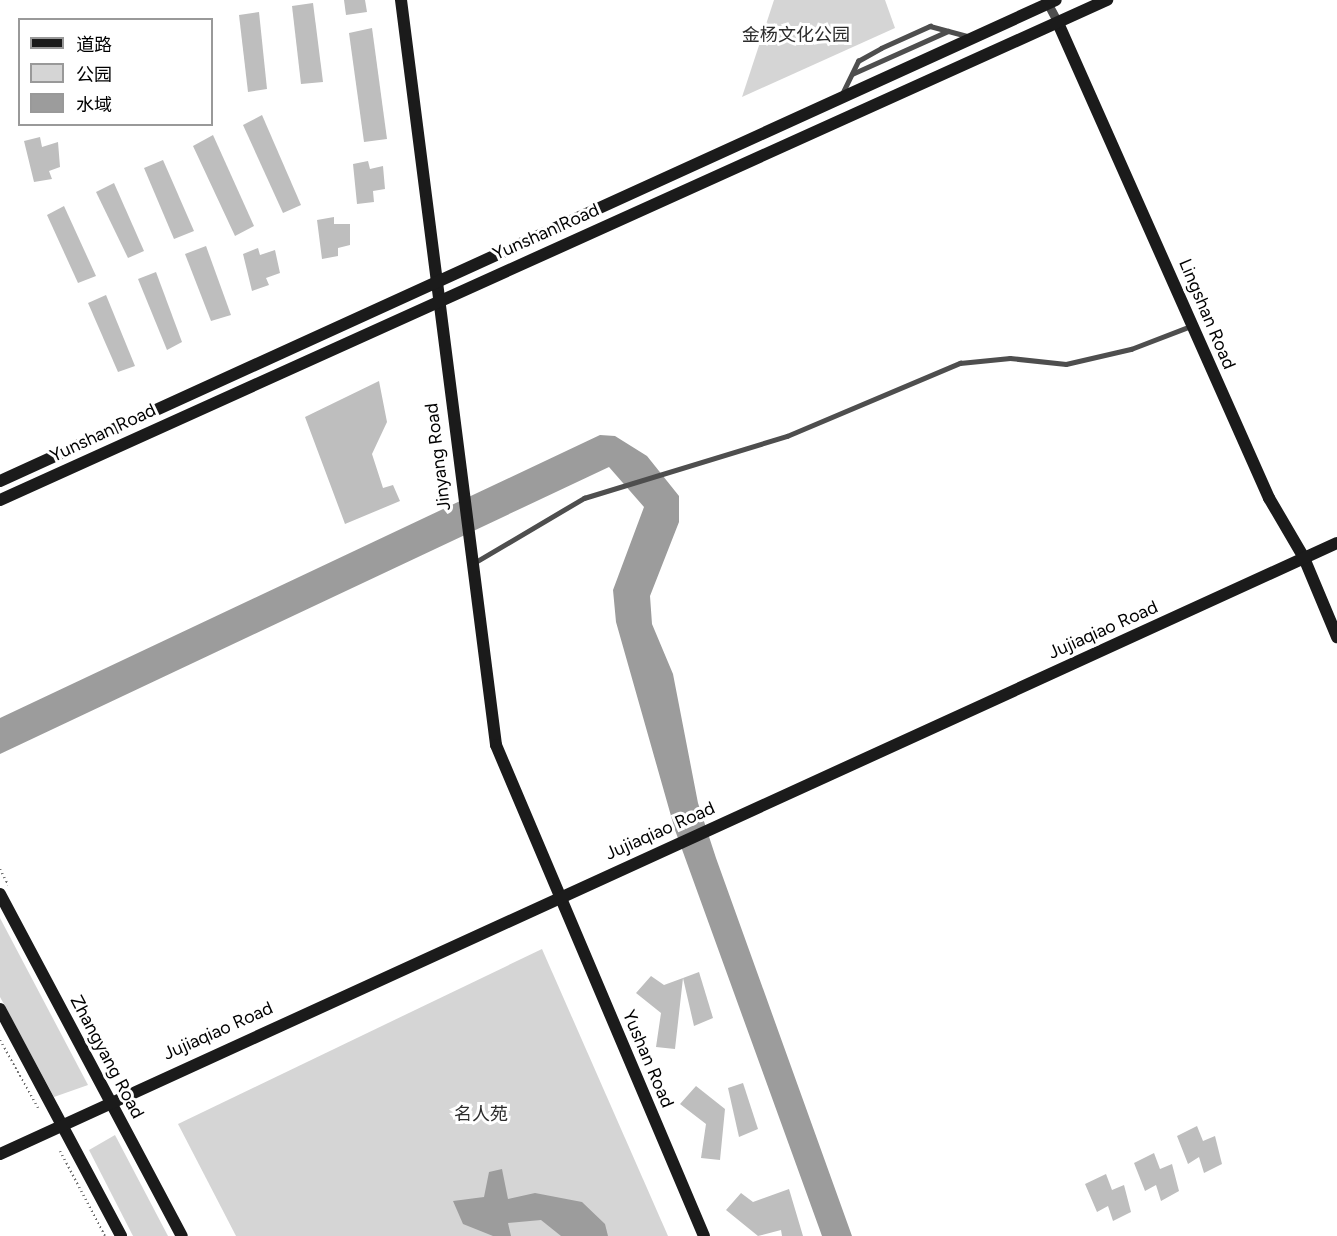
<!DOCTYPE html>
<html>
<head>
<meta charset="utf-8">
<style>
	body { margin:0 }
	#map { position:relative; width:1337px; height:1236px; overflow:hidden; background:#fff; font-family:Figtree,"Noto Sans SC",sans-serif }
	div>[style] { position:absolute }
	[style*='--x'] { left:calc(var(--x)*1px); top:calc(var(--y)*1px); width:calc(var(--w)*1px); rotate:calc(var(--a)*1deg) }
	.green>* { inset:0; background:#d5d5d5 }
	.water>* { inset:0; background:#9c9c9c }
	.building>* { inset:0; background:#bebebe }
	.path>* { height:2px; margin-top:-1px; transform-origin:0; background:repeating-linear-gradient(90deg,#707070 0 1.5px,transparent 0 4.5px) }
	.lane>* { height:4.5px; margin:-2.25px; padding:0 2.25px; transform-origin:2.25px; border-radius:2.25px; background:#4e4e4e }
	.street>* { height:9px; margin:-4.5px; padding:0 4.5px; transform-origin:4.5px; border-radius:4.5px; background:#4e4e4e }
	.secondary>* { height:12px; margin:-6px; padding:0 6px; transform-origin:6px; border-radius:6px; background:#1b1b1b }
	span { translate:-50% -50%; white-space:nowrap; text-align:center; line-height:1.15; -webkit-text-stroke:6px #fff; paint-order:stroke }
	.park-label { font-size:18px; color:#2c2c2c }
	.street-label { font-size:18px; color:#000 }
	.legend { position:absolute; left:18px; top:18px; width:195px; height:108px; box-sizing:border-box; background:#fff; border:2px solid #999; margin:0; padding:8px 10px; list-style:none; font-size:18px; color:#000 }
	.legend li { display:flex; align-items:center; gap:12px; height:30px }
	.legend b { width:30px; border:2px solid #999 }
</style>
</head>
<body>
<div id="map">
	<div class="green">
		<div style="clip-path:polygon(774px 0,885px 0,895px 28px,742px 97px)"></div>
		<div style="clip-path:polygon(0 918px,88px 1085px,54px 1097px,0 997px)"></div>
		<div style="clip-path:polygon(542px 949px,668px 1236px,236px 1236px,178px 1124px)"></div>
		<div style="clip-path:polygon(115px 1135px,168px 1236px,133px 1236px,89px 1150px)"></div>
	</div>
	<div class="water">
		<div style="clip-path:polygon(600px 435px,615px 436px,647px 456px,679px 496px,679px 522px,650px 596px,652px 624px,673px 674px,698px 803px,716px 858px,852px 1236px,822px 1236px,675px 830px,616px 622px,613px 590px,644px 507px,609px 467px,0 754px,0 718px)"></div>
		<div style="clip-path:polygon(502px 1169px,508px 1199px,535px 1193px,582px 1202px,605px 1224px,608px 1236px,561px 1236px,541px 1220px,508px 1223px,511px 1236px,493px 1236px,463px 1224px,453px 1201px,484px 1197px,489px 1172px)"></div>
	</div>
	<div class="building">
		<div style="clip-path:polygon(344px 0,365px 0,367px 12px,346px 15px)"></div>
		<div style="clip-path:polygon(313px 3px,323px 82px,301px 84px,292px 6px)"></div>
		<div style="clip-path:polygon(259px 12px,267px 89px,248px 92px,239px 15px)"></div>
		<div style="clip-path:polygon(372px 28px,387px 139px,364px 142px,349px 33px)"></div>
		<div style="clip-path:polygon(262px 115px,301px 205px,283px 213px,243px 125px)"></div>
		<div style="clip-path:polygon(213px 135px,254px 226px,235px 236px,193px 146px)"></div>
		<div style="clip-path:polygon(40px 137px,42px 147px,58px 142px,60px 167px,49px 171px,52px 179px,34px 182px,24px 141px)"></div>
		<div style="clip-path:polygon(163px 160px,194px 231px,174px 239px,144px 168px)"></div>
		<div style="clip-path:polygon(368px 161px,370px 169px,383px 166px,385px 189px,373px 191px,374px 202px,357px 204px,353px 164px)"></div>
		<div style="clip-path:polygon(114px 183px,144px 251px,128px 258px,96px 192px)"></div>
		<div style="clip-path:polygon(64px 206px,96px 276px,78px 283px,47px 215px)"></div>
		<div style="clip-path:polygon(334px 217px,334px 224px,350px 224px,350px 245px,338px 248px,338px 256px,322px 259px,317px 220px)"></div>
		<div style="clip-path:polygon(206px 246px,231px 315px,211px 321px,185px 254px)"></div>
		<div style="clip-path:polygon(258px 248px,260px 255px,275px 250px,280px 273px,266px 278px,269px 285px,252px 291px,243px 254px)"></div>
		<div style="clip-path:polygon(156px 272px,182px 342px,167px 350px,138px 279px)"></div>
		<div style="clip-path:polygon(106px 295px,135px 366px,118px 372px,88px 303px)"></div>
		<div style="clip-path:polygon(379px 381px,387px 422px,372px 454px,383px 488px,393px 485px,400px 501px,345px 524px,305px 417px)"></div>
		<div style="clip-path:polygon(699px 972px,713px 1018px,694px 1026px,683px 978px)"></div>
		<div style="clip-path:polygon(651px 976px,664px 985px,683px 978px,675px 1049px,656px 1047px,661px 1013px,636px 993px)"></div>
		<div style="clip-path:polygon(743px 1083px,758px 1129px,739px 1137px,728px 1088px)"></div>
		<div style="clip-path:polygon(696px 1086px,725px 1109px,720px 1160px,701px 1158px,706px 1124px,680px 1104px)"></div>
		<div style="clip-path:polygon(1197px 1126px,1203px 1141px,1215px 1136px,1222px 1164px,1204px 1173px,1199px 1157px,1188px 1164px,1177px 1136px)"></div>
		<div style="clip-path:polygon(1154px 1153px,1160px 1169px,1172px 1164px,1179px 1191px,1161px 1201px,1156px 1185px,1145px 1191px,1134px 1163px)"></div>
		<div style="clip-path:polygon(1106px 1174px,1112px 1190px,1124px 1185px,1131px 1212px,1113px 1221px,1108px 1206px,1097px 1212px,1085px 1184px)"></div>
		<div style="clip-path:polygon(789px 1189px,803px 1236px,782px 1236px,781px 1230px,758px 1236px,726px 1210px,741px 1193px,753px 1202px)"></div>
	</div>
	<div class="path">
		<div style="--x:0;--y:869;--w:18;--a:63"></div>
		<div style="--x:0;--y:1040;--w:78;--a:60.8"></div>
		<div style="--x:60;--y:1151;--w:96;--a:62.1"></div>
	</div>
	<div class="lane">
		<div style="--x:852;--y:74;--w:105;--a:-24.1"></div>
		<div style="--x:842;--y:94;--w:37;--a:-64"></div>
		<div style="--x:858;--y:61;--w:26;--a:-29"></div>
		<div style="--x:881;--y:48;--w:54;--a:-24.2"></div>
		<div style="--x:930;--y:26;--w:39;--a:15"></div>
		<div style="--x:474;--y:563;--w:128;--a:-30.6"></div>
		<div style="--x:584;--y:498;--w:212;--a:-17"></div>
		<div style="--x:787;--y:436;--w:188;--a:-22.9"></div>
		<div style="--x:960;--y:363;--w:50;--a:-5.7"></div>
		<div style="--x:1010;--y:358;--w:56;--a:6.1"></div>
		<div style="--x:1066;--y:364;--w:67;--a:-13"></div>
		<div style="--x:1131;--y:349;--w:64;--a:-21"></div>
	</div>
	<div class="street">
		<div style="--x:1048;--y:4;--w:21;--a:62"></div>
	</div>
	<div class="secondary">
		<div style="--x:401;--y:0;--w:751;--a:82.73"></div>
		<div style="--x:496;--y:745;--w:533;--a:67.04"></div>
		<div style="--x:1058;--y:23;--w:520;--a:66.05"></div>
		<div style="--x:1269;--y:498;--w:69;--a:59.7"></div>
		<div style="--x:1304;--y:558;--w:86;--a:67.3"></div>
		<div style="--x:0;--y:481;--w:1160;--a:-24.49"></div>
		<div style="--x:0;--y:500;--w:1215;--a:-24.31"></div>
		<div style="--x:0;--y:894;--w:387;--a:62"></div>
		<div style="--x:0;--y:1009;--w:257;--a:61.9"></div>
		<div style="--x:0;--y:1154;--w:1470;--a:-24.56"></div>
	</div>
	<div class="park-label">
		<span style="left:796px;top:35px">金杨文化公园</span>
		<span style="left:481px;top:1114px">名人苑</span>
	</div>
	<div class="street-label">
		<span style="left:546px;top:232px;rotate:-24deg">Yunshan Road</span>
		<span style="left:1207px;top:314px;rotate:67deg">Lingshan Road</span>
		<span style="left:103px;top:433px;rotate:-25deg">Yunshan Road</span>
		<span style="left:438px;top:457px;rotate:-97deg">Jinyang Road</span>
		<span style="left:1103px;top:630px;rotate:-24deg">Jujiaqiao Road</span>
		<span style="left:660px;top:831px;rotate:-24deg">Jujiaqiao Road</span>
		<span style="left:218px;top:1031px;rotate:-24deg">Jujiaqiao Road</span>
		<span style="left:107px;top:1057px;rotate:62deg">Zhangyang Road</span>
		<span style="left:648px;top:1059px;rotate:67deg">Yushan Road</span>
	</div>
	<ul class="legend">
	<li><b style="height:8px;background:#1b1b1b"></b>道路</li>
	<li><b style="height:16px;background:#d5d5d5"></b>公园</li>
	<li><b style="height:16px;background:#9c9c9c"></b>水域</li>
	</ul>
</div>
</body>
</html>
